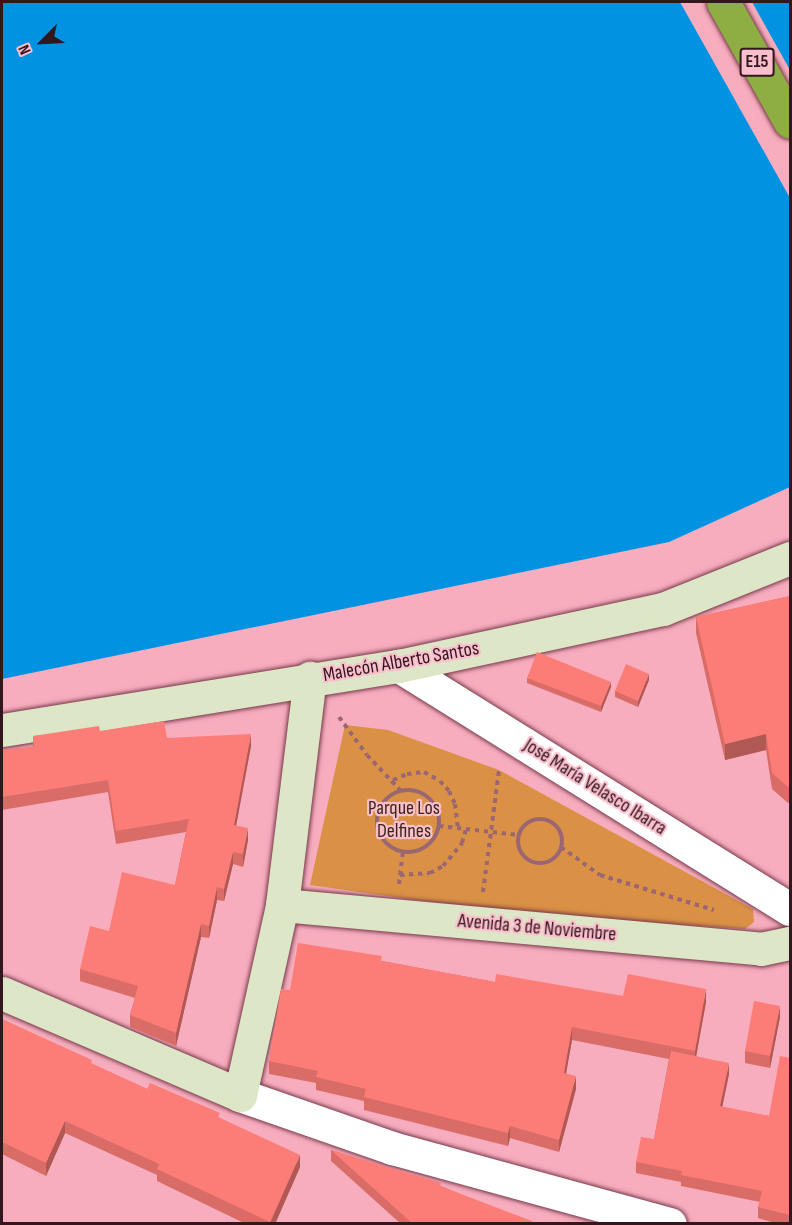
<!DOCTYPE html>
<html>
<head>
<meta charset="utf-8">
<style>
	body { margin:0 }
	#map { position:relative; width:792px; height:1225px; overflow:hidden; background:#f7adbe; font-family:"Sofia Sans Condensed",sans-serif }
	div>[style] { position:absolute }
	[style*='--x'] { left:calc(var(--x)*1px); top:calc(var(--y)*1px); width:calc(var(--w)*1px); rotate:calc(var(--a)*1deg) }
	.green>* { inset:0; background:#da9145 }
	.water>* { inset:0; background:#0193e2 }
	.pier>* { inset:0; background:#f7adbe }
	.path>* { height:4px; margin-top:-2px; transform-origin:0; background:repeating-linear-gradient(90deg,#996672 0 4.5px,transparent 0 9px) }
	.path>.ring { margin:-2px; padding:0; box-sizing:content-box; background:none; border:4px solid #996672; border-radius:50% }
	.roads { filter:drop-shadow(0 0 2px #77394a) drop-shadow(0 0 2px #77394a) }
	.street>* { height:33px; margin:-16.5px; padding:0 16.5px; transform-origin:16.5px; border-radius:16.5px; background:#fff }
	.secondary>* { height:33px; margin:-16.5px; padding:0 16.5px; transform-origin:16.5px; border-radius:16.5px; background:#dde6c6 }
	.highway>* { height:33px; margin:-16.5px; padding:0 16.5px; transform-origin:16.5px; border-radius:16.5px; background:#8ead42 }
	.wall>* { inset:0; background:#d96c67 }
	.shaded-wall>* { inset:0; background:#b05854 }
	.building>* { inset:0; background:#fc7d78 }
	span { translate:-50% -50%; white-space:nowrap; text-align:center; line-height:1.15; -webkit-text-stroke:4.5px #fbbecc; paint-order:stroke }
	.shield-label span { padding:2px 4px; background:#fbbecc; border:2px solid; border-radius:4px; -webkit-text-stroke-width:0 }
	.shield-label { font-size:18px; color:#32171e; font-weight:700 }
	.street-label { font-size:20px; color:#32171e }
	.park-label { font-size:20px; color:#392818 }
	.frame { position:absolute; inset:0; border:3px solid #32171e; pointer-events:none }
	.north { position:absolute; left:12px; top:12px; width:60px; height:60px; -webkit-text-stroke:4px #fbbecc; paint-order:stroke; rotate:246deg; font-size:16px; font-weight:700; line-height:24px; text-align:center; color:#32171e }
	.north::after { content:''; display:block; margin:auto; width:21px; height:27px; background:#32171e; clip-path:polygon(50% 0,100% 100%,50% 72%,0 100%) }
</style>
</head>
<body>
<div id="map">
	<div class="green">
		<div style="clip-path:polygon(345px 725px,388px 730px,499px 770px,753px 909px,754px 922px,745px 929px,597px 919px,423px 901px,310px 885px)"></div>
	</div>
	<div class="water">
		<div style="clip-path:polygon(2px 2px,790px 2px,790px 487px,669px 542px,2px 679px)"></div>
	</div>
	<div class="pier">
		<div style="clip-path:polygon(680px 2px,752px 2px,790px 70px,790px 198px)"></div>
	</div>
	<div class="path">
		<div style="--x:339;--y:717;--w:47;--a:53.6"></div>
		<div style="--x:367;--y:755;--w:48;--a:46.7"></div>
		<div style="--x:393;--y:780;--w:15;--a:-23"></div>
		<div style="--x:407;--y:774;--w:17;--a:-7"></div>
		<div style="--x:424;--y:772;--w:18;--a:29"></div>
		<div style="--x:440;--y:781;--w:13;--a:48"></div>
		<div style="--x:449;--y:791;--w:14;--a:65"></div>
		<div style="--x:455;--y:804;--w:24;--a:83"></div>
		<div class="ring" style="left:377px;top:790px;width:58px;height:58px"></div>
		<div class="ring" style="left:518px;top:819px;width:40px;height:40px"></div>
		<div style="--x:439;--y:826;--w:81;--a:6.4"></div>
		<div style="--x:561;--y:847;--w:48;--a:35.7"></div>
		<div style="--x:600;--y:875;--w:119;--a:17.1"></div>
		<div style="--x:400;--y:875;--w:30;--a:-4"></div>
		<div style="--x:430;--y:873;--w:15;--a:-28"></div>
		<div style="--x:443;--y:866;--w:30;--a:-50"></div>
		<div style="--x:462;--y:843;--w:15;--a:-74"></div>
		<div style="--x:399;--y:884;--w:32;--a:-83"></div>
		<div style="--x:483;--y:892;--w:123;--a:-82.5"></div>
	</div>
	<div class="roads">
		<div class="street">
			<div style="--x:399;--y:666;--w:460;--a:31.9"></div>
			<div style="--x:240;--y:1095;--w:161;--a:19.2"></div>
			<div style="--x:392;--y:1148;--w:288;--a:15.3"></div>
		</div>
		<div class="secondary">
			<div style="--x:2;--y:730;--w:402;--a:-9.2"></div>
			<div style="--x:399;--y:666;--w:270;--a:-12.2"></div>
			<div style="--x:663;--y:609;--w:137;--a:-21.9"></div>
			<div style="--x:282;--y:905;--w:481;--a:5.2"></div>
			<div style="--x:761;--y:949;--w:30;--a:-12"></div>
			<div style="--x:2;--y:993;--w:259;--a:23.2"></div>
			<div style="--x:240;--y:1095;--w:195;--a:-77.5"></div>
			<div style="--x:282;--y:905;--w:229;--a:-83"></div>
		</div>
		<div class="highway">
			<div style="--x:723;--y:2;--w:137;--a:60.8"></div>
		</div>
	</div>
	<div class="wall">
		<div style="clip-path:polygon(790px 596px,790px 802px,788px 803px,772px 789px,766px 750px,725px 760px,696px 633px,696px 617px)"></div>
		<div style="clip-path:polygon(527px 678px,611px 687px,601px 712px,527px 683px)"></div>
		<div style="clip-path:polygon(649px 680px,638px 707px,615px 697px,615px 691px)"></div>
		<div style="clip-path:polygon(100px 731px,251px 746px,236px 825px,248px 840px,243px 867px,233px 864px,224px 901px,217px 900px,209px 938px,201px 937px,176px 1046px,130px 1027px,130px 1015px,135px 998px,80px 981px,80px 969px,109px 931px,175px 885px,186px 832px,116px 844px,108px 792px,2px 810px,2px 750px,33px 747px,33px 736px)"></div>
		<div style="clip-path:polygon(382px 961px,495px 982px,623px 996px,706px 1002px,696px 1056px,729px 1074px,722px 1107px,769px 1116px,790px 1058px,790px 1224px,778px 1224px,758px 1218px,758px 1207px,760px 1202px,681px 1186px,681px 1182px,636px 1173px,636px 1162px,654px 1139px,669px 1059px,572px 1040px,566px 1073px,576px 1089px,559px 1152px,510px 1138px,508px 1146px,364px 1110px,364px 1101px,316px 1090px,316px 1083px,269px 1074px,269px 1061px,290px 990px)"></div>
		<div style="clip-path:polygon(780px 1017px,770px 1068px,745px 1063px,745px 1051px)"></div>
		<div style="clip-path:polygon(2px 1019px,92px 1064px,147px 1089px,220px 1118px,300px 1167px,275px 1224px,246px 1224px,157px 1181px,157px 1175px,65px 1133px,46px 1176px,2px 1154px)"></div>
		<div style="clip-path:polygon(331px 1150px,441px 1186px,532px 1224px,401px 1224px,331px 1161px)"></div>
	</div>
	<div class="shaded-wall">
		<div style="clip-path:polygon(649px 674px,649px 680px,638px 707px,638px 701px)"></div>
		<div style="clip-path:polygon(611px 682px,611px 687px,601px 712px,601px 706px)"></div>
		<div style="clip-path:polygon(251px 734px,251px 746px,234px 837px,234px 825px)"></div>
		<div style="clip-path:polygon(766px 734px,766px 750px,725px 760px,725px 744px)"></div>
		<div style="clip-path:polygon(248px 828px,248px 840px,243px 867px,243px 854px)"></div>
		<div style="clip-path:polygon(233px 852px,233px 864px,224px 901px,224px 889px)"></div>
		<div style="clip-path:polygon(217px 887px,217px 900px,209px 938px,209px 926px)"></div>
		<div style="clip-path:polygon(201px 924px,201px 937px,176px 1046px,176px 1033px)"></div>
		<div style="clip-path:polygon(706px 989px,706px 1002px,695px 1063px,695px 1051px)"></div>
		<div style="clip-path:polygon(780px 1006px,780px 1017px,770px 1068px,770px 1056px)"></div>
		<div style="clip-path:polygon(572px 1027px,572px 1040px,564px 1085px,564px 1073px)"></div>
		<div style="clip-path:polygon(729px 1063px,729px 1074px,720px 1118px,720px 1106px)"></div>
		<div style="clip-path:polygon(576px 1076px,576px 1089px,559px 1152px,559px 1140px)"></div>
		<div style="clip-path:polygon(65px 1121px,65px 1133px,46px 1176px,46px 1163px)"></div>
		<div style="clip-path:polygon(510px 1126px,510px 1138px,508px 1146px,508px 1133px)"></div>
		<div style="clip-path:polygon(300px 1155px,300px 1167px,275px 1224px,270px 1224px)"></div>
	</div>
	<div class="building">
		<div style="clip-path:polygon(790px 596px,790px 786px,788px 787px,772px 773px,766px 734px,725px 744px,696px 617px)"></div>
		<div style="clip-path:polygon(537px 652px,611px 682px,601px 706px,527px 678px)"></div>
		<div style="clip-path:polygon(626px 664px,649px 674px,638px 701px,615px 691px)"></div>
		<div style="clip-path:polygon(164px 721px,167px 738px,251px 734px,234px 825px,248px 828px,243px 854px,233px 852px,224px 889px,217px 887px,209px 926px,201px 924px,176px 1033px,130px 1015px,138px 986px,80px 969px,90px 926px,109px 931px,122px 872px,175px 885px,189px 819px,116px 831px,108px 780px,2px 797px,2px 750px,34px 747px,33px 736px,99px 726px,100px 731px)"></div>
		<div style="clip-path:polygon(298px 943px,382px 956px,381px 961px,495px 982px,496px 974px,623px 996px,628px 974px,706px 989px,695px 1051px,572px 1027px,564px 1073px,576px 1076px,559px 1140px,510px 1126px,508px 1133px,364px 1097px,366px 1089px,316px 1077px,318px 1071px,269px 1061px,281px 989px,290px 990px)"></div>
		<div style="clip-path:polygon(754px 1001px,780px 1006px,770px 1056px,745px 1051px)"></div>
		<div style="clip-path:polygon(2px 1019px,92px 1060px,91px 1063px,147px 1089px,150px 1083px,220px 1113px,218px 1117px,300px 1155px,270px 1222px,157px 1169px,159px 1164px,65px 1121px,46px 1163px,2px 1142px)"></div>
		<div style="clip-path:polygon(671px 1051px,729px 1063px,720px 1106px,769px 1116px,780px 1056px,790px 1058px,790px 1215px,758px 1207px,762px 1191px,681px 1175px,682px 1171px,636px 1162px,641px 1137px,654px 1139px)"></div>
		<div style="clip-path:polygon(331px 1150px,441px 1183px,440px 1186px,532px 1221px,531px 1224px,413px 1224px)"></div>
	</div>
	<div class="shield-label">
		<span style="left:757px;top:62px">E15</span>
	</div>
	<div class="street-label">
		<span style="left:401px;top:662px;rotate:-10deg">Malecón Alberto Santos</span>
		<span style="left:595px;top:787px;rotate:32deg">José María Velasco Ibarra</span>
		<span style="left:537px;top:928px;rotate:5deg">Avenida 3 de Noviembre</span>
	</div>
	<div class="park-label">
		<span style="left:404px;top:820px">Parque Los<br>Delfines</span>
	</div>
	<div class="frame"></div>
	<div class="north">N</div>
</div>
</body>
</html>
